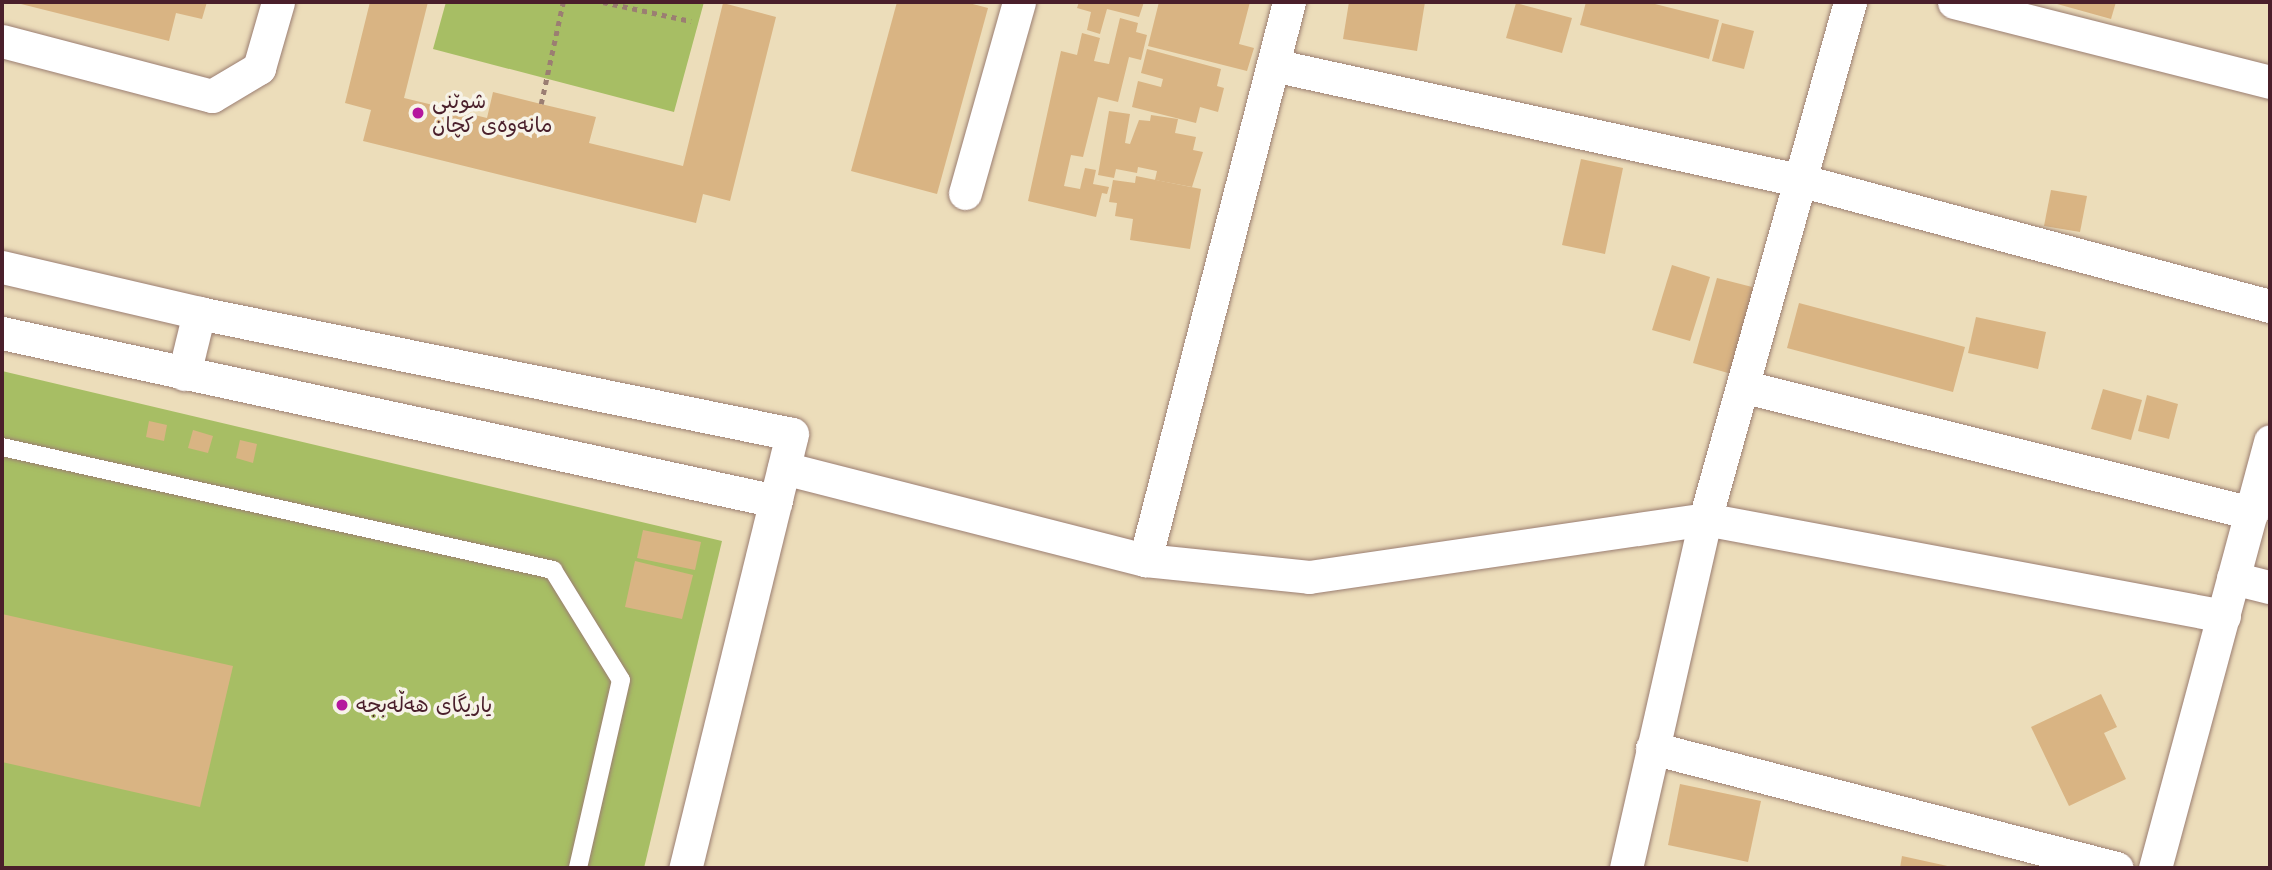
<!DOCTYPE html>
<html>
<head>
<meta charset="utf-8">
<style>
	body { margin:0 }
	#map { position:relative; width:2272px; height:870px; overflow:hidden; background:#ecddba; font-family:"Comic Neue","Playpen Sans Arabic",sans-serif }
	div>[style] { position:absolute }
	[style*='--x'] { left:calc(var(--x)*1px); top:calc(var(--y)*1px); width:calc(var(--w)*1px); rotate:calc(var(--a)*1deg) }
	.green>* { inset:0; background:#a7be64 }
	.building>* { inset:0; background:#d9b483 }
	.path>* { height:4.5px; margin-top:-2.25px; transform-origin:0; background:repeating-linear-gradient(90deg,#9b7e72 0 5px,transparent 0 10px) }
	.roads { filter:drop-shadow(0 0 2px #9b7e72) drop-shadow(0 0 2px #9b7e72) }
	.lane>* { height:18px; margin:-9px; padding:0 9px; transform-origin:9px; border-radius:9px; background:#fff }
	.street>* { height:33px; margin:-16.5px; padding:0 16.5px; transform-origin:16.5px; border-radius:16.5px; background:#fff }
	.dots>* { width:19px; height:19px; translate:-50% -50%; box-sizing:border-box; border:4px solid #f7f3e8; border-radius:50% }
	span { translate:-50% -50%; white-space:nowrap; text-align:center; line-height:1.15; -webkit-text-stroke:7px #f7f3e8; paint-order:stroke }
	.poi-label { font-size:21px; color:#4a1f2b }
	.left { translate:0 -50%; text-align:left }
	.frame { position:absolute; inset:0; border:4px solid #4a1f2b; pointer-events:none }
</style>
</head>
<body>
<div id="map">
	<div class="green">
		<div style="clip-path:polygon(446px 2px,704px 2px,674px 112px,433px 49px)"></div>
		<div style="clip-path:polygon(2px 371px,722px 541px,644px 868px,2px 868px)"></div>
	</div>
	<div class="building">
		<div style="clip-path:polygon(13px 2px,207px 2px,202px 19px,176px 13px,169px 41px)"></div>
		<div style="clip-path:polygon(370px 2px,428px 2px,404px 98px,487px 118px,493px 92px,541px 104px,596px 117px,589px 143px,683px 166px,723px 3px,776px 17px,730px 201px,703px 194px,696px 223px,363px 141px,371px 110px,345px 103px)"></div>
		<div style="clip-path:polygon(897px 2px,965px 2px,988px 8px,937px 194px,851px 171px)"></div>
		<div style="clip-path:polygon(1079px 2px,1144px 2px,1139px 17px,1107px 9px,1100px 34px,1087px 30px,1091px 12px,1077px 8px)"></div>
		<div style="clip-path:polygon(1159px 2px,1250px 2px,1239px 44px,1254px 48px,1247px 71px,1148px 46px)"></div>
		<div style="clip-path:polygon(1349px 2px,1425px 2px,1417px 51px,1343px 39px)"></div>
		<div style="clip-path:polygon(1586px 2px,1647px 2px,1719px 20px,1709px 59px,1580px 25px)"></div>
		<div style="clip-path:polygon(2050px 2px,2116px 2px,2111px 19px)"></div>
		<div style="clip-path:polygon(1516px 3px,1572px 18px,1562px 53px,1506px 38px)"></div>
		<div style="clip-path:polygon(1120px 18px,1138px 23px,1136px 32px,1147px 35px,1141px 60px,1129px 57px,1118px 102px,1098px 97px,1083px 157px,1071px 155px,1064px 186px,1080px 189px,1085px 168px,1096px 170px,1093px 184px,1109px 187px,1107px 194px,1102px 193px,1096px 217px,1028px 201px,1061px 51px,1077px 55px,1082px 33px,1100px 38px,1094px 61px,1109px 64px)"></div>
		<div style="clip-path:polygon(1722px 23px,1754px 31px,1744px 69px,1712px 61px)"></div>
		<div style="clip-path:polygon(1147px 49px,1221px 69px,1217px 86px,1224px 88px,1218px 112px,1200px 107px,1196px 123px,1132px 107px,1138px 81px,1161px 87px,1163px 79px,1141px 73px)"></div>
		<div style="clip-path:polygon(1109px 111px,1130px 114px,1125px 143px,1130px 144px,1139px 120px,1150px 121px,1151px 115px,1178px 119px,1175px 133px,1196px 137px,1193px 150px,1203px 152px,1192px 187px,1155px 180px,1157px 171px,1138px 167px,1137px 173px,1116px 169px,1114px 178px,1098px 175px)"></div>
		<div style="clip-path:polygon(1581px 159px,1623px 168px,1605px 254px,1562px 245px)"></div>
		<div style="clip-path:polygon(1136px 176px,1201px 189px,1190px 249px,1130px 240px,1133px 219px,1115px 216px,1117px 203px,1109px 202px,1113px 180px,1135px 183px)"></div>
		<div style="clip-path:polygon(2051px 190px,2087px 196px,2080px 232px,2044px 226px)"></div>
		<div style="clip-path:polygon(1672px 265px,1710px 277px,1690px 341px,1652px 330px)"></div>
		<div style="clip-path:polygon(1717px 278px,1760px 289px,1735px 375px,1693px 363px)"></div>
		<div style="clip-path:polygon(1799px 303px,1965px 347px,1953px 392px,1787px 348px)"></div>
		<div style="clip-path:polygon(1976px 317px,2046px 332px,2038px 369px,1968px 353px)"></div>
		<div style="clip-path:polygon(2103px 389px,2142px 400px,2131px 440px,2091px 429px)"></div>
		<div style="clip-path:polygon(2147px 395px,2178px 404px,2169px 439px,2138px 431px)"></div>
		<div style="clip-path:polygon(149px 421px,167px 425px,164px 441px,146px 437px)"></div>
		<div style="clip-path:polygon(193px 430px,213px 436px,208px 453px,188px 448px)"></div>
		<div style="clip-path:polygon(240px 440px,257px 444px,253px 463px,236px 458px)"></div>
		<div style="clip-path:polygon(643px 530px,701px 542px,695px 570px,637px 558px)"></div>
		<div style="clip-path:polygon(635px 561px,693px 575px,682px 619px,625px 607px)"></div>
		<div style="clip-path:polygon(2px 614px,233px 666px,200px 807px,2px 762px)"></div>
		<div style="clip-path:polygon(2101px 694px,2117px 727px,2104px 733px,2126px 779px,2069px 806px,2031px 727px)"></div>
		<div style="clip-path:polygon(1680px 784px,1761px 801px,1748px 862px,1668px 845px)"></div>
		<div style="clip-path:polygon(1902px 856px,1952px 867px,1952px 868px,1900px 868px)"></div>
	</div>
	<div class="path">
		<div style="--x:603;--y:2;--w:90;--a:12.2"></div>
		<div style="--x:541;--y:104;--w:104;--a:-77.8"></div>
	</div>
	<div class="roads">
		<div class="lane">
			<div style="--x:2;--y:447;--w:565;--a:12.58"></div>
			<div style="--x:553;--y:570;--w:129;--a:58.3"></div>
			<div style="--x:621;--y:680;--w:193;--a:102.9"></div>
		</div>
		<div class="street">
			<div style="--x:1954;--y:2;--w:326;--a:14.2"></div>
			<div style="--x:2;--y:41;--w:217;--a:14.7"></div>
			<div style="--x:212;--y:96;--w:55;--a:-30.8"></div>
			<div style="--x:259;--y:68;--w:69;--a:-73.9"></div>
			<div style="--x:1273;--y:65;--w:543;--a:12.35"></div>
			<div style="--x:1803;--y:181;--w:483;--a:15"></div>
			<div style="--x:965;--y:193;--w:198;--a:-74.2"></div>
			<div style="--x:2;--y:267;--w:202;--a:13.1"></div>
			<div style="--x:199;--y:313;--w:605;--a:11.53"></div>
			<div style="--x:792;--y:434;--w:447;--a:103.8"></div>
			<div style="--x:2;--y:333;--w:792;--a:12.25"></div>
			<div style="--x:184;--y:374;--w:63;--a:-76.2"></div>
			<div style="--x:1745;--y:387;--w:522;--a:13.96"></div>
			<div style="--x:784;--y:468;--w:373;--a:14.3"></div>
			<div style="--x:1145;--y:560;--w:165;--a:5.9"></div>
			<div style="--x:1309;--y:577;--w:400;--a:-8.3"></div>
			<div style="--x:1705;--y:519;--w:528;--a:10.59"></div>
			<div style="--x:1145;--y:560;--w:576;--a:-75.53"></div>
			<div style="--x:2233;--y:578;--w:38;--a:14"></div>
			<div style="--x:1652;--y:748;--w:480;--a:14.5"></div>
			<div style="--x:1626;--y:868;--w:358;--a:-77.2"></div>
			<div style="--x:1705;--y:519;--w:537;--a:-74.33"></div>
			<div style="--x:2155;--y:868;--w:442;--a:-74.9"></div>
		</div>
	</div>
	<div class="dots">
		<div style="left:418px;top:113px;background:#b5179e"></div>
		<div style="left:342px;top:705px;background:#b5179e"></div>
	</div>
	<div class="poi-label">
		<span class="left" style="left:432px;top:113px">شوێنی<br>مانەوەی کچان</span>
		<span class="left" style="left:356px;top:705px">یاریگای هەڵەبجە</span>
	</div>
	<div class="frame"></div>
</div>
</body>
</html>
